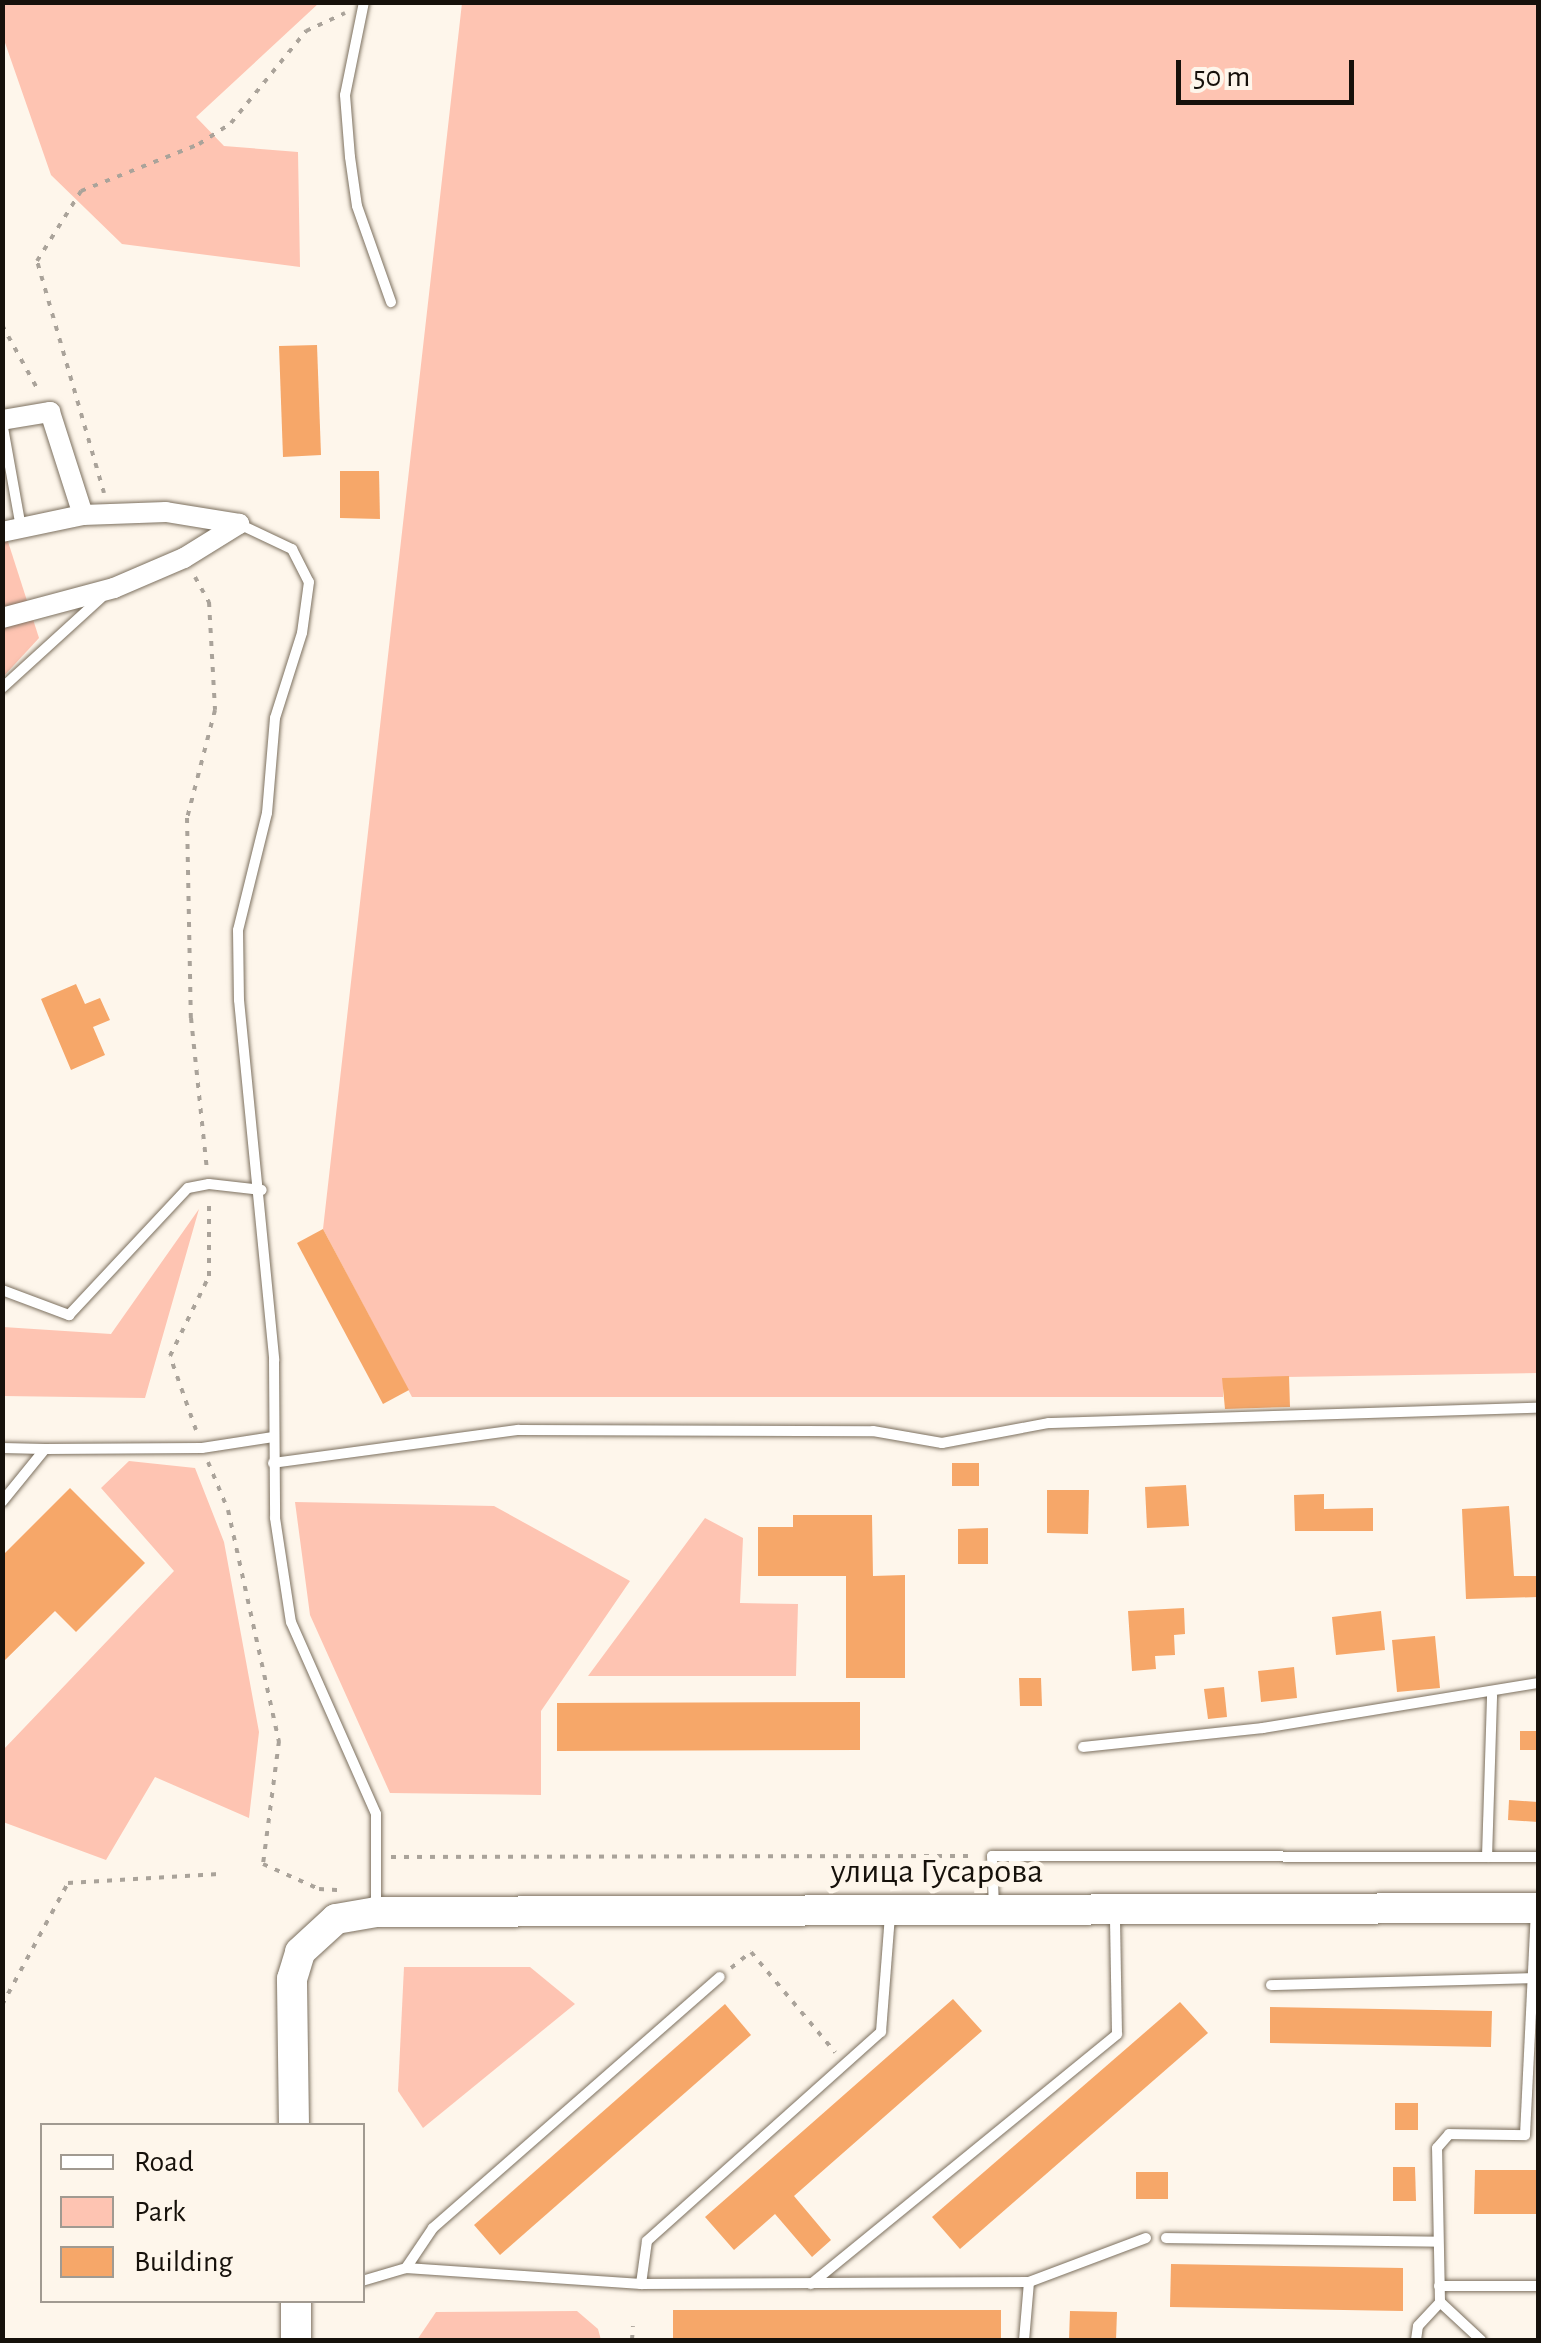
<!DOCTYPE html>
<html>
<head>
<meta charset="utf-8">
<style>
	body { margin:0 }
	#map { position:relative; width:1541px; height:2343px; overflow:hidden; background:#fef6eb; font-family:"Alegreya Sans",sans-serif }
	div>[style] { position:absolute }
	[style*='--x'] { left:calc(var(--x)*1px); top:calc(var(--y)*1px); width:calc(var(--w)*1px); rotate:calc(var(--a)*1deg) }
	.green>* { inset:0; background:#fec4b2 }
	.building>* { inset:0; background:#f6a769 }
	.path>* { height:4px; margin-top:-2px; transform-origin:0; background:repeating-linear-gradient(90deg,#aaa39a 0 5px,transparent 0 13px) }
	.roads { filter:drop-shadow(0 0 2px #7c705f) drop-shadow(0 0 2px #7c705f) }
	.lane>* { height:10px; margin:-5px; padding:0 5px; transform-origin:5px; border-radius:5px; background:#fff }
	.street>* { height:20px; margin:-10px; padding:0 10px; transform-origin:10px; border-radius:10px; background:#fff }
	.secondary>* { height:30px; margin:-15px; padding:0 15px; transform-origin:15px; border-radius:15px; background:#fff }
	span { translate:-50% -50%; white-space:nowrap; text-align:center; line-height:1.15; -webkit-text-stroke:10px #fef6eb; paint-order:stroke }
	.street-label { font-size:35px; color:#16110b }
	.frame { position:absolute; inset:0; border:5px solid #16110b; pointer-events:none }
	.legend { position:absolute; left:40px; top:2123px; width:325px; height:180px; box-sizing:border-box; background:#fef6eb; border:2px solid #a19a91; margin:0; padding:12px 18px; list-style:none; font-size:30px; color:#16110b }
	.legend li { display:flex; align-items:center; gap:20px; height:50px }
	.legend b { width:50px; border:2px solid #a19a91 }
	.scale { position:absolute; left:1176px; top:60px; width:178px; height:45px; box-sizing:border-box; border:5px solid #16110b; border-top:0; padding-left:12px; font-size:30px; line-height:35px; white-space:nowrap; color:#16110b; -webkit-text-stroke:8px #fef6eb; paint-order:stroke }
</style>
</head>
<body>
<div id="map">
	<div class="green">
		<div style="clip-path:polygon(2px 3px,319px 3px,196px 117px,224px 146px,298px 152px,300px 267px,122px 244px,51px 175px,3px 37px)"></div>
		<div style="clip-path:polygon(462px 3px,1538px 3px,1538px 1373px,1223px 1378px,1223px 1397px,412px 1397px,323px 1229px)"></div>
		<div style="clip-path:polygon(2px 523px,39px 638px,3px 677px,2px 677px)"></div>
		<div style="clip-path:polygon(199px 1209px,145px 1398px,3px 1396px,3px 1327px,111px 1334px)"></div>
		<div style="clip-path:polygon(129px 1461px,195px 1468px,224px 1542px,259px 1732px,249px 1818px,155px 1777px,106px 1860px,3px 1822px,3px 1750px,174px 1571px,101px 1488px)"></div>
		<div style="clip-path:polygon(295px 1502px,494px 1506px,630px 1581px,541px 1711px,541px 1795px,390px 1793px,310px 1615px)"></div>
		<div style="clip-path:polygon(705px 1518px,743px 1538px,740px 1603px,798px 1604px,796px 1676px,588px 1676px)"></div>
		<div style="clip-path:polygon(404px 1967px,530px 1967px,575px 2004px,423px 2128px,398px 2091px)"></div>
		<div style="clip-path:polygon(577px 2311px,598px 2329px,601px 2340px,417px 2340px,436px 2312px)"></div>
	</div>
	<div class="building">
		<div style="clip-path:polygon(317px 345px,321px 455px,283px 457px,279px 346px)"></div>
		<div style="clip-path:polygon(340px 471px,379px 471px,380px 519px,340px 518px)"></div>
		<div style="clip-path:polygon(76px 984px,85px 1004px,100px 998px,110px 1020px,93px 1027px,105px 1055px,71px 1070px,41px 999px)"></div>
		<div style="clip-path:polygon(323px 1229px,409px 1390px,383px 1404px,297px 1243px)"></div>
		<div style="clip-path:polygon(1289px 1376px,1290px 1407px,1225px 1409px,1222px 1378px)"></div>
		<div style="clip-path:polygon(952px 1463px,979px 1463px,979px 1486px,952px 1486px)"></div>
		<div style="clip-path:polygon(1186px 1485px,1189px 1526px,1147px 1528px,1145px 1487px)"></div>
		<div style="clip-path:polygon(70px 1488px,145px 1563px,76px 1632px,55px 1611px,2px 1663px,2px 1556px)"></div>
		<div style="clip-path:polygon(1047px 1490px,1089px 1490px,1088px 1534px,1047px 1533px)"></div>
		<div style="clip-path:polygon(1324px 1494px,1324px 1509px,1373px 1508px,1373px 1531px,1295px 1531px,1294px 1495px)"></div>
		<div style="clip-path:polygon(1509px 1506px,1514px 1576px,1538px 1576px,1538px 1597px,1466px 1599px,1462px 1509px)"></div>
		<div style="clip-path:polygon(793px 1515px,872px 1515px,873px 1576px,905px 1575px,905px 1678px,846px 1678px,846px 1576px,758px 1576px,758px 1527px,793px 1527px)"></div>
		<div style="clip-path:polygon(988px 1528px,988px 1564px,958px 1564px,958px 1529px)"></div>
		<div style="clip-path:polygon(1184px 1608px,1185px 1634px,1174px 1635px,1175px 1655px,1155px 1656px,1156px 1669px,1132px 1671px,1128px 1611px)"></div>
		<div style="clip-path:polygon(1381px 1611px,1385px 1650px,1336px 1655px,1332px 1617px)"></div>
		<div style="clip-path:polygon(1435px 1636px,1440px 1688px,1397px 1692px,1392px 1640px)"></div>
		<div style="clip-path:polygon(1294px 1667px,1297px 1698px,1261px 1702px,1258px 1671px)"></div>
		<div style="clip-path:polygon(1019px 1678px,1041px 1678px,1042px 1706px,1020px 1706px)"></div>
		<div style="clip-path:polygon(1224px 1687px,1227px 1717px,1208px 1719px,1204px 1689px)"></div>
		<div style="clip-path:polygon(860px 1702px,860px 1750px,557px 1751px,557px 1703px)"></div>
		<div style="clip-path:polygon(1520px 1731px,1538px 1731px,1538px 1750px,1520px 1750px)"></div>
		<div style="clip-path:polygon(1509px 1800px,1538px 1802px,1538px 1822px,1508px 1820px)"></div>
		<div style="clip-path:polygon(953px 1999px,982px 2031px,794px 2196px,831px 2240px,812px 2257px,775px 2214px,734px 2250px,705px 2217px)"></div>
		<div style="clip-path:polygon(1180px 2002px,1208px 2033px,960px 2249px,932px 2217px)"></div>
		<div style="clip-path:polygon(725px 2004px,751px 2035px,500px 2255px,474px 2225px)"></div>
		<div style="clip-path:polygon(1270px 2007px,1492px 2011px,1491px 2047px,1270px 2043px)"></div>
		<div style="clip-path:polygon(1395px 2103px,1418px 2103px,1418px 2130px,1395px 2130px)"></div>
		<div style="clip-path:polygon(1393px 2167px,1415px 2167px,1416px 2201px,1393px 2201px)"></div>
		<div style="clip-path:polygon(1475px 2170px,1538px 2170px,1538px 2214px,1474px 2214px)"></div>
		<div style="clip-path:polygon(1136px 2172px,1168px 2172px,1168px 2199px,1136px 2199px)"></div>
		<div style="clip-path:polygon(1171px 2264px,1403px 2268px,1403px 2311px,1170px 2307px)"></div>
		<div style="clip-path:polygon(673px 2310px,1001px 2310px,1001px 2340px,673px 2340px)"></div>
		<div style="clip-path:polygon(1070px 2311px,1117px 2312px,1116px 2340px,1069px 2340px)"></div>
	</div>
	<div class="path">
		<div style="--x:2;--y:325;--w:74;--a:61"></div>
		<div style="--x:104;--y:493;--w:241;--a:-106.1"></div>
		<div style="--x:37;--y:261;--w:83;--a:-57.8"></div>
		<div style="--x:81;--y:191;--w:127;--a:-21.7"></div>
		<div style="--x:199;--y:144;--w:38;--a:-33"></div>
		<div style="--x:231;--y:123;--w:119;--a:-50.8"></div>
		<div style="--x:306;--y:31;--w:43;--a:-24.8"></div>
		<div style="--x:195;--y:577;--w:29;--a:61"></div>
		<div style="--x:209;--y:602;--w:108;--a:86.8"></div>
		<div style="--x:215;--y:710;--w:112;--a:104.5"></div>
		<div style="--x:187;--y:818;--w:200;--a:88.9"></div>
		<div style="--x:191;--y:1018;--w:152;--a:84"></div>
		<div style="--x:196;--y:1430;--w:78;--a:-109.4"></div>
		<div style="--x:170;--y:1356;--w:89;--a:-64"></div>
		<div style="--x:209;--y:1276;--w:73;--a:-90"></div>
		<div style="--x:208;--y:1462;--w:52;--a:67.4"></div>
		<div style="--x:228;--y:1510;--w:237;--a:77.6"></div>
		<div style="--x:279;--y:1741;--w:124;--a:97.4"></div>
		<div style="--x:263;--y:1864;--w:61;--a:24.1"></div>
		<div style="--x:319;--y:1889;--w:22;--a:3"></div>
		<div style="--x:391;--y:1857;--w:585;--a:-0.1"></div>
		<div style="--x:731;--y:1968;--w:26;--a:-39"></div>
		<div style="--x:751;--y:1952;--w:131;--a:50"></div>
		<div style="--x:2;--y:2005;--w:139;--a:-61.6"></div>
		<div style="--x:68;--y:1883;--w:151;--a:-3.4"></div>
		<div style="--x:632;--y:2340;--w:14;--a:-86"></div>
	</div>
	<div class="roads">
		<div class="lane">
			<div style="--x:364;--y:2;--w:95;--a:101.5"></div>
			<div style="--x:345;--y:95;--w:62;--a:85.4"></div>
			<div style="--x:350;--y:157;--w:49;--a:81.9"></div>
			<div style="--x:357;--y:206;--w:102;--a:70.5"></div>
			<div style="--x:2;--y:422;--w:108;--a:79.8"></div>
			<div style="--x:239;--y:524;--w:59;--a:25.3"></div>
			<div style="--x:292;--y:549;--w:37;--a:63"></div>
			<div style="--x:309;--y:582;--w:51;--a:97.8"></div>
			<div style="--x:302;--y:633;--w:89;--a:107.6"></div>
			<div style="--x:275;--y:718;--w:95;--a:94.8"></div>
			<div style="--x:267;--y:813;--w:121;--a:103.9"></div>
			<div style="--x:238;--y:930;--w:70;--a:89.2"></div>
			<div style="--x:239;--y:1000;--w:362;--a:84.4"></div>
			<div style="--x:274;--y:1360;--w:158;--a:89.6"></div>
			<div style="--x:275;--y:1518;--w:105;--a:81.3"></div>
			<div style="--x:291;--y:1622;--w:210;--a:66.1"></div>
			<div style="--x:376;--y:1814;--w:97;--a:90"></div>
			<div style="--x:2;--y:688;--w:134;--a:-42.3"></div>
			<div style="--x:2;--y:1290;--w:72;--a:20.5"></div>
			<div style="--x:69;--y:1315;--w:174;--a:-46.9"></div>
			<div style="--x:188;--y:1188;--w:21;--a:-11"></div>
			<div style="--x:209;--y:1184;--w:53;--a:6.5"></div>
			<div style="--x:2;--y:1448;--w:43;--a:1.3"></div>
			<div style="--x:45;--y:1449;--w:68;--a:129.1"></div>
			<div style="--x:45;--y:1449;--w:157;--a:-0.4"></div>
			<div style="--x:202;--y:1448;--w:72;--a:-8.8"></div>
			<div style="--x:273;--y:1463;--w:247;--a:-7.7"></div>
			<div style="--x:518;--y:1430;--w:355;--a:0.2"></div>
			<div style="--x:873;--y:1431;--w:70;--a:9.9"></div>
			<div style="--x:942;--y:1443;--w:109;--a:-10.6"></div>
			<div style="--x:1049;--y:1423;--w:489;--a:-1.8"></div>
			<div style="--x:1083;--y:1747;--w:181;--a:-6"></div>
			<div style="--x:1263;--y:1728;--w:279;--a:-9.3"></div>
			<div style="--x:1487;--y:1857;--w:162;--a:-88.2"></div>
			<div style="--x:994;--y:1908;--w:52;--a:-92.2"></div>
			<div style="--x:992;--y:1856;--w:546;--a:0.1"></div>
			<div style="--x:1271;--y:1985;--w:261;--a:-1.5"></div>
			<div style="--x:1166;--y:2238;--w:272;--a:0.8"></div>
			<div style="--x:406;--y:2268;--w:236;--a:3.9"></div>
			<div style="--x:641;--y:2284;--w:388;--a:-0.3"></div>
			<div style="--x:1029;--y:2282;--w:58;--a:94.9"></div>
			<div style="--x:362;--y:2281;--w:46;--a:-16.5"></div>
			<div style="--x:406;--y:2268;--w:48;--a:-56"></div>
			<div style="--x:433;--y:2228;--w:381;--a:-41.2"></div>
			<div style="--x:1029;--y:2282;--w:125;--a:-20.6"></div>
			<div style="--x:641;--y:2284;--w:43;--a:-82.1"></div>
			<div style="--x:647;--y:2241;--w:314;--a:-41.8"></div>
			<div style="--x:881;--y:2032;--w:116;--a:-85.6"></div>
			<div style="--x:811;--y:2284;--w:395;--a:-39.2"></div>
			<div style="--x:1117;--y:2034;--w:119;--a:-91"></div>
			<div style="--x:1439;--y:2286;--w:99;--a:0"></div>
			<div style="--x:1440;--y:2302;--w:56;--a:42.8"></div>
			<div style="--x:1416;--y:2340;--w:14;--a:-82"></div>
			<div style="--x:1418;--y:2326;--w:33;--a:-47"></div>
			<div style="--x:1440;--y:2302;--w:154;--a:-91.1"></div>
			<div style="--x:1437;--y:2148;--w:18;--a:-49"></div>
			<div style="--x:1449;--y:2134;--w:76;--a:0.8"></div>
			<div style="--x:1525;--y:2135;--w:224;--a:-87.2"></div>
		</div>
		<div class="street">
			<div style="--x:2;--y:420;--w:49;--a:-9.5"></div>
			<div style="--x:50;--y:412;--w:108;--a:72.2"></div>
			<div style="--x:83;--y:515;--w:83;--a:-2.1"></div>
			<div style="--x:166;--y:512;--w:74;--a:9.3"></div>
			<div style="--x:2;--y:532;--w:83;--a:-11.9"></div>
			<div style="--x:2;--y:618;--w:116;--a:-15"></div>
			<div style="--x:114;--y:588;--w:76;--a:-23.2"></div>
			<div style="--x:184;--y:558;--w:65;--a:-31.7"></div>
		</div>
		<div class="secondary">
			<div style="--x:294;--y:2126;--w:147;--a:-90.8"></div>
			<div style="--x:292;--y:1979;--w:28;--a:-73"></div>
			<div style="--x:300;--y:1952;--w:49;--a:-42.5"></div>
			<div style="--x:336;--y:1919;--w:41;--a:-9.9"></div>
			<div style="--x:376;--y:1912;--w:1162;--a:-0.2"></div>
			<div style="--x:296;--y:2300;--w:40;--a:90"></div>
		</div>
	</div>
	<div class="street-label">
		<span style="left:937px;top:1872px">улица Гусарова</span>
	</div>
	<div class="frame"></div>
	<ul class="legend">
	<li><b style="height:12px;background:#fff"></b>Road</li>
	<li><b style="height:28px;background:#fec4b2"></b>Park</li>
	<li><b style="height:28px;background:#f6a769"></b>Building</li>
	</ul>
	<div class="scale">50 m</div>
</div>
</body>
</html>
